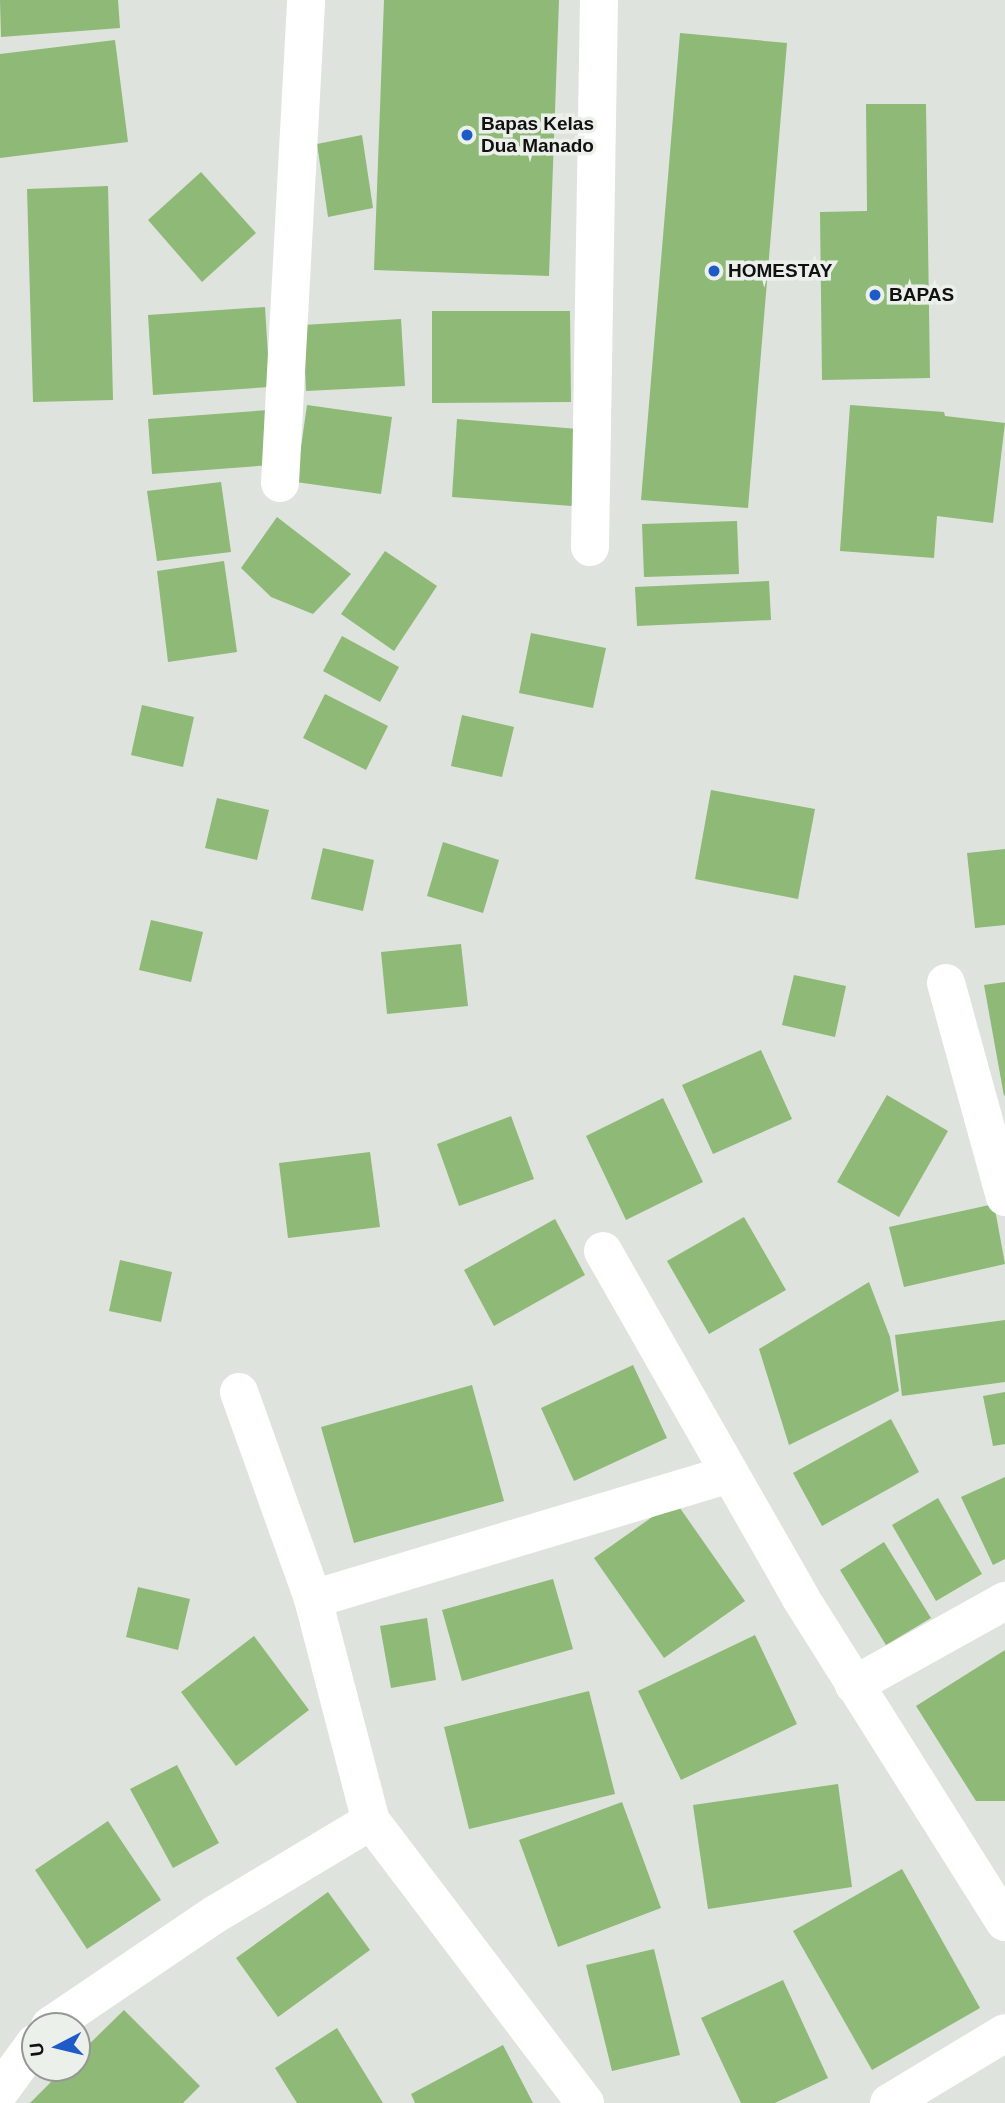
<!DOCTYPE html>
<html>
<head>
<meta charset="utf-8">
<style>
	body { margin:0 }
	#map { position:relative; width:1005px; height:2103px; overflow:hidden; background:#dfe3dd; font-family:Helvetica,sans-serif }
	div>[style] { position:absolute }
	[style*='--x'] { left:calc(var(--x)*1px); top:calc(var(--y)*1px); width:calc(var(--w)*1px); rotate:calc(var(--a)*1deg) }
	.building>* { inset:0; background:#8eb976 }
	.street>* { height:38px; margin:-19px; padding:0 19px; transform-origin:19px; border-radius:19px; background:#fff }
	.dots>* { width:19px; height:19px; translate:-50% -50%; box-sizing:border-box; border:4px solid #ecf0ea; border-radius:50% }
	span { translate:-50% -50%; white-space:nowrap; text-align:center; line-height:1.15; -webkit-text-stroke:7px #ecf0ea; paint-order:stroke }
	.poi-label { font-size:19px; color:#111210; font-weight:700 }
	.left { translate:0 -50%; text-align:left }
	.north { position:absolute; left:21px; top:2012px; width:70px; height:70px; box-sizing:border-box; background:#ecf0ea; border:2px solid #949793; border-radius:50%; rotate:263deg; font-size:19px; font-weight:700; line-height:28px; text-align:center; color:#111210 }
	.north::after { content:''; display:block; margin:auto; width:24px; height:32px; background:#1e5bc8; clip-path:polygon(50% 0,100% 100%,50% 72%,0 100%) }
</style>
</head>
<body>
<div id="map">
	<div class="building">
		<div style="clip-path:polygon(0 0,118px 0,120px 28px,1px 37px)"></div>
		<div style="clip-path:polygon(384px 0,559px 0,549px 276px,374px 270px)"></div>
		<div style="clip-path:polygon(680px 33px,787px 43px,748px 508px,641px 500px)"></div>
		<div style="clip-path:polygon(115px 40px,128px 142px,0 158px,0 54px)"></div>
		<div style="clip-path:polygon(866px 104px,926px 104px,930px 378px,822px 380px,820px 212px,867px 211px)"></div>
		<div style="clip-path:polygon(362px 135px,373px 208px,328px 217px,317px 144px)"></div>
		<div style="clip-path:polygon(201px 172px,256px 233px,202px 282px,148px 220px)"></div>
		<div style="clip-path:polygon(108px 186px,113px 400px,33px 402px,27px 189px)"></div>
		<div style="clip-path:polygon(265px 307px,270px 387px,153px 395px,148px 315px)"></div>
		<div style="clip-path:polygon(432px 311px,570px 311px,571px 402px,432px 403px)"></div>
		<div style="clip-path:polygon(401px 319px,405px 386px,306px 391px,303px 325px)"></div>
		<div style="clip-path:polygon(307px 405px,392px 417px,381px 494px,296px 482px)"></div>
		<div style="clip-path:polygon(850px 405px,944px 412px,945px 416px,1005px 423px,993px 523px,937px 516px,934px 558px,840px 551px)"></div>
		<div style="clip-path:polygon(268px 410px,272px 465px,152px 474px,148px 419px)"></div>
		<div style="clip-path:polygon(457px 419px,578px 429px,572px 506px,452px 497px)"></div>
		<div style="clip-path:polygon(221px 482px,231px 552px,157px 561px,147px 491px)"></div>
		<div style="clip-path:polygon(277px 517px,351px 574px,313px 614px,271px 597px,241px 568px)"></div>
		<div style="clip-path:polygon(737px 521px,739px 574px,644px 577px,642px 524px)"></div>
		<div style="clip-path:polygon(385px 551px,437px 586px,394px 651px,341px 614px)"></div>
		<div style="clip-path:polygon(224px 561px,237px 652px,168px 662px,157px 571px)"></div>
		<div style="clip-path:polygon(769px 581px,771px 620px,637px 626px,635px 587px)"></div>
		<div style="clip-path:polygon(531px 633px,606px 648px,593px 708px,519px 693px)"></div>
		<div style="clip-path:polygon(342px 636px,399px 667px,380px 702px,323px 671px)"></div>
		<div style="clip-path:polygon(325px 694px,388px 726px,366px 770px,303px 738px)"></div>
		<div style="clip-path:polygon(142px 705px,194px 717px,183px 767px,131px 755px)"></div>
		<div style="clip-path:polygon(462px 715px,514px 727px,502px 777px,451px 766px)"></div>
		<div style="clip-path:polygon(711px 790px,815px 809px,798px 899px,695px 879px)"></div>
		<div style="clip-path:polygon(217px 798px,269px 810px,257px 860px,205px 848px)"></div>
		<div style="clip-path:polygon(443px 842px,499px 860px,483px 913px,427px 896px)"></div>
		<div style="clip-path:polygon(323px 848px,374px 860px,363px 911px,311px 899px)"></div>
		<div style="clip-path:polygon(1005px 849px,1005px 925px,975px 928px,967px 853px)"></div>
		<div style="clip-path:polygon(151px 920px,203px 932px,191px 982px,139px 970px)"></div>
		<div style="clip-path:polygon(461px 944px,468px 1006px,387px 1014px,381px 952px)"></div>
		<div style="clip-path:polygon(794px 975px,846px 986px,835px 1037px,782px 1025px)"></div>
		<div style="clip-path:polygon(1005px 982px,1005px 1095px,1004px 1096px,984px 985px)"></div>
		<div style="clip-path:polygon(761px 1050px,792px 1119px,713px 1154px,682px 1085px)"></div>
		<div style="clip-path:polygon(887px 1095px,948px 1131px,899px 1217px,837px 1182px)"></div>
		<div style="clip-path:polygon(663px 1098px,703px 1182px,626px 1220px,586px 1136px)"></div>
		<div style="clip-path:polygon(511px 1116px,534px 1179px,459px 1206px,437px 1144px)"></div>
		<div style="clip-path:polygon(370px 1152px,380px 1227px,288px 1238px,279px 1163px)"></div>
		<div style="clip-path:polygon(994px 1204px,1005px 1264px,904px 1287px,889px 1227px)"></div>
		<div style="clip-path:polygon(744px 1217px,786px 1290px,709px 1334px,667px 1261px)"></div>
		<div style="clip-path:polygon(555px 1219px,585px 1275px,494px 1326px,464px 1270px)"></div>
		<div style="clip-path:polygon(120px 1260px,172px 1272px,161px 1322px,109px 1311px)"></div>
		<div style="clip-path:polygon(869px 1282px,890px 1337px,899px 1391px,789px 1445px,759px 1349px)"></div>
		<div style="clip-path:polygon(1005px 1320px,1005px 1382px,902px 1396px,895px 1335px)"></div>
		<div style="clip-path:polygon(633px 1365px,667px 1438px,574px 1481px,541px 1408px)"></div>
		<div style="clip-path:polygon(472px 1385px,504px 1501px,354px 1543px,321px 1427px)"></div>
		<div style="clip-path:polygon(1005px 1392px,1005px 1444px,993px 1446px,983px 1396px)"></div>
		<div style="clip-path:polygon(891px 1419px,919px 1472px,822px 1526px,793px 1473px)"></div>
		<div style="clip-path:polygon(1005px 1477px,1005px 1559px,993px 1565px,961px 1497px)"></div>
		<div style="clip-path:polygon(938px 1498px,982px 1574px,936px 1601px,892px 1525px)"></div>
		<div style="clip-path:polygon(675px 1501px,745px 1601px,664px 1658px,594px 1558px)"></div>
		<div style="clip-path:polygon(884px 1542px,931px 1618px,886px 1645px,840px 1570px)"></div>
		<div style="clip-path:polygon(553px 1579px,573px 1649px,462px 1681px,442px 1610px)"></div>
		<div style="clip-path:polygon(138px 1587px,190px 1599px,178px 1650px,126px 1637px)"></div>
		<div style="clip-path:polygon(427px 1618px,436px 1680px,391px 1688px,380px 1626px)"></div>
		<div style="clip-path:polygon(755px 1635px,797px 1724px,681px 1780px,638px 1691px)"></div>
		<div style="clip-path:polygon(254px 1636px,309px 1710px,236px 1766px,181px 1692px)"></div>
		<div style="clip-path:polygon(1005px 1650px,1005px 1801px,976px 1801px,916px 1706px)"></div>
		<div style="clip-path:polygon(589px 1691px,615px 1794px,469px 1829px,444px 1727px)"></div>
		<div style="clip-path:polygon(177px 1765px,219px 1843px,173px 1868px,130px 1789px)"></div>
		<div style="clip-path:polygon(838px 1784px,852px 1887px,708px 1909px,693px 1805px)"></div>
		<div style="clip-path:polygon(622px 1802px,661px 1908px,558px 1947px,519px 1840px)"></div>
		<div style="clip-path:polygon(108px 1821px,161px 1900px,87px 1949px,35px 1870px)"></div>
		<div style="clip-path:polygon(902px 1869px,980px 2008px,872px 2070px,793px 1931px)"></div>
		<div style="clip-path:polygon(328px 1892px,370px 1950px,278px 2017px,236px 1958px)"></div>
		<div style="clip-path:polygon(654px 1949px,680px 2055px,612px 2071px,586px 1965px)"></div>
		<div style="clip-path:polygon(783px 1980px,828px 2078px,775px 2103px,741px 2103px,701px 2018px)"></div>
		<div style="clip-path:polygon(124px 2010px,200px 2086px,183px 2103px,30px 2103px,65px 2068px,77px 2068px,77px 2056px)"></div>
		<div style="clip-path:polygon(337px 2028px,383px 2103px,297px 2103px,275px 2068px)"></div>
		<div style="clip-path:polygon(503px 2045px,533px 2103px,415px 2103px,411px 2094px)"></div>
	</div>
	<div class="street">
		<div style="--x:280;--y:483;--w:484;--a:-86.9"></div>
		<div style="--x:590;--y:547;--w:547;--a:-89.06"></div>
		<div style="--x:946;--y:983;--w:222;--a:74.6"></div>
		<div style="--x:603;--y:1251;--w:398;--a:60.3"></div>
		<div style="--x:800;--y:1597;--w:384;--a:57.8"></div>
		<div style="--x:239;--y:1392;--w:220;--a:70.3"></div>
		<div style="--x:313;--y:1599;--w:229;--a:75.4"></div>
		<div style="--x:313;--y:1599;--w:432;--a:-16.7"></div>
		<div style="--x:854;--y:1685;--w:173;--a:-29.1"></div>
		<div style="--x:50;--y:2026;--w:198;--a:-34.1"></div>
		<div style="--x:214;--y:1915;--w:183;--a:-30.9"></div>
		<div style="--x:371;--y:1821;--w:354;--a:52.8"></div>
		<div style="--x:0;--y:2091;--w:59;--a:-53.9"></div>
		<div style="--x:889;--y:2103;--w:135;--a:-31.1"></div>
	</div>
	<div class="dots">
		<div style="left:467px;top:135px;background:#1e5bc8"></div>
		<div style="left:714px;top:271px;background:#1e5bc8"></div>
		<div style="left:875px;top:295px;background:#1e5bc8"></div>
	</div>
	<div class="poi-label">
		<span class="left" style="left:481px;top:135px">Bapas Kelas<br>Dua Manado</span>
		<span class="left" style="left:728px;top:271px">HOMESTAY</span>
		<span class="left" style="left:889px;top:295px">BAPAS</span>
	</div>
	<div class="north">U</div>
</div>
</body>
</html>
